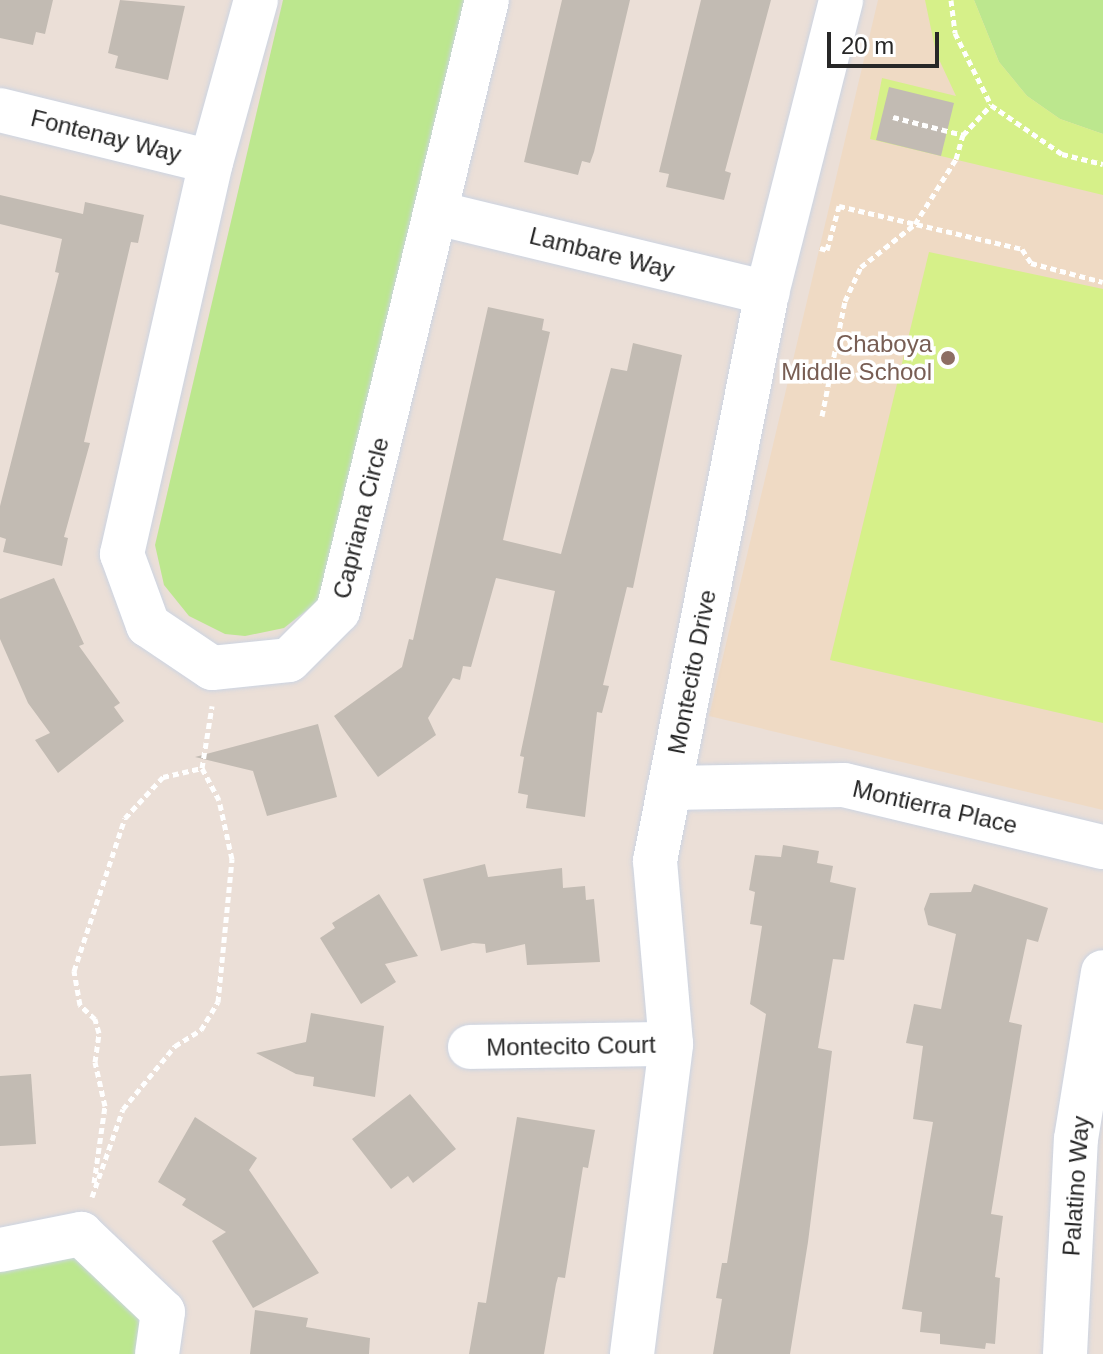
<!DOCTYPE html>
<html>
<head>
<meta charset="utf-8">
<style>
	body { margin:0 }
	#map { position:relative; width:1103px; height:1354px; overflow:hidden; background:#ebdfd7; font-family:Arial,sans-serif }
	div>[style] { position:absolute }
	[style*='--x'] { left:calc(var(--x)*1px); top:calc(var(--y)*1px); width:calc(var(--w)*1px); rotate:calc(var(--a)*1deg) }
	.education>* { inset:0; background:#efdac4 }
	.green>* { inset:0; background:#bce78e }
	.pitch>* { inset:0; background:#d6f089 }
	.building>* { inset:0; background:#c2bbb3 }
	.path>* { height:5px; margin-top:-2.5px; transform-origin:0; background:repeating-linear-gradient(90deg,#fff 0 6px,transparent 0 10px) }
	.roads { filter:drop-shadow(0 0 2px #ccd4e2) drop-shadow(0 0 2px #ccd4e2) }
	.minor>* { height:44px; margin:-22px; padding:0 22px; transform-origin:22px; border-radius:22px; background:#fff }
	.dots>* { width:22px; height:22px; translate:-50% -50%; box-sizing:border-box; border:4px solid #fff; border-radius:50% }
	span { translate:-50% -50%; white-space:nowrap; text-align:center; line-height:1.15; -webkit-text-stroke:7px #fff; paint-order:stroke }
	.street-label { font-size:24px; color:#272727 }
	.education-label { font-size:24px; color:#785e54 }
	.right { translate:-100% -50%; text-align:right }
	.scale { position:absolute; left:827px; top:32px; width:112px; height:36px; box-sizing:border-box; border:4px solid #272727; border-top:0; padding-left:10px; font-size:24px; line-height:28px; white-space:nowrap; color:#272727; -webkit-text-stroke:6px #fff; paint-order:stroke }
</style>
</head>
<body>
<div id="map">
	<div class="education">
		<div style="clip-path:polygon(878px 0,1103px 0,1103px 810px,709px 716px)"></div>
	</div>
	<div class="green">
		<div style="clip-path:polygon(283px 0,468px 0,327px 586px,316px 603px,284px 628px,245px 636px,225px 634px,189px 616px,164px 585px,155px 545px)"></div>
		<div style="clip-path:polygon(974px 0,1103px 0,1103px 134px,1060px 119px,1027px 96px,999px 62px)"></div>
		<div style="clip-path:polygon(78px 1251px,138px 1309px,141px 1354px,0 1354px,0 1264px)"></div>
	</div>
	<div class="pitch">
		<div style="clip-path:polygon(925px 0,974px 0,999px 62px,1027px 96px,1060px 119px,1103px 134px,1103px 195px,870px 139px,882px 78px,956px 96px,936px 53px)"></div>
		<div style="clip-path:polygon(929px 252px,1103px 289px,1103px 723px,830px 660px)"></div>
	</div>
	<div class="building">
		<div style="clip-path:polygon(0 0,53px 0,45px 34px,36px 32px,33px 45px,0 38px)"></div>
		<div style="clip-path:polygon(120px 0,185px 6px,168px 80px,115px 68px,118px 56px,108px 53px)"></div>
		<div style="clip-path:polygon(562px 0,630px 0,594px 152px,590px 163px,582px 161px,578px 175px,524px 162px)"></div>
		<div style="clip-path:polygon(701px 0,771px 0,725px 171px,731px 173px,724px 200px,666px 187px,669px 174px,659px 172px)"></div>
		<div style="clip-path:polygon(889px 87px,954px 103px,941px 156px,876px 140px)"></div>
		<div style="clip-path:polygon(0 195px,83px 214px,85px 202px,144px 215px,138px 243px,131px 242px,84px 442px,90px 443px,64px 537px,68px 538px,62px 566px,3px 552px,6px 539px,0 537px,0 506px,59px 273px,55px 272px,62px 239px,0 224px)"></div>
		<div style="clip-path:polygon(488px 307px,544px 319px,542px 330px,550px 332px,503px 540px,561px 554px,611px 368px,627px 371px,633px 343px,682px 355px,633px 588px,627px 587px,603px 685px,609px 686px,602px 713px,597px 712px,585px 817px,526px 808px,528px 795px,518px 793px,524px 757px,520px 756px,555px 591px,496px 578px,471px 667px,463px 666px,460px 680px,453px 678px,428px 718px,436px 735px,378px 777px,334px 716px,402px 667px,409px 639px,413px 640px)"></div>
		<div style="clip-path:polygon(54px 578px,84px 644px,79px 646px,120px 703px,114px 707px,124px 721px,58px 773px,35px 740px,50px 733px,28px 703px,0 639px,0 599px)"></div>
		<div style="clip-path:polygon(318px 724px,337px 797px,267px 816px,253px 771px,195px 757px)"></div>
		<div style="clip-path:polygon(783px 845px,819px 851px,817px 863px,833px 866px,830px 882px,856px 888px,844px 960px,833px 959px,818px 1048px,832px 1051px,808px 1242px,790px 1354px,713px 1354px,722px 1299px,716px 1298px,722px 1263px,727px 1263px,766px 1014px,750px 1004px,762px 926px,750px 924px,755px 892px,749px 890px,755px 855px,781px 857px)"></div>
		<div style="clip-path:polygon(485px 864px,488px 877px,562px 868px,563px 888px,585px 886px,586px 900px,594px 899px,600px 962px,527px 965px,525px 944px,486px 953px,485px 944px,473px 943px,441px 951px,423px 879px)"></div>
		<div style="clip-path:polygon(974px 884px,1048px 908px,1038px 942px,1027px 939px,1009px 1022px,1022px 1025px,991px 1214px,1003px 1216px,995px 1277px,1000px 1278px,995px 1344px,986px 1343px,985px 1349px,940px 1344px,940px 1334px,920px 1332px,922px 1312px,902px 1309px,933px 1122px,913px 1119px,923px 1046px,906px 1043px,914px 1004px,941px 1009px,956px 934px,928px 925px,924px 909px,930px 893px,971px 892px)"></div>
		<div style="clip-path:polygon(379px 894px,418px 956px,385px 964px,396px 982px,361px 1004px,320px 938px,335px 928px,332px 923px)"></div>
		<div style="clip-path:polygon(311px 1013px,384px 1026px,375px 1097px,313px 1086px,314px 1077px,296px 1074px,256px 1053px,306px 1042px)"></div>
		<div style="clip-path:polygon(31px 1074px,36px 1144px,0 1146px,0 1076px)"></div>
		<div style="clip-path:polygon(410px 1094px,456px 1149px,413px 1183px,408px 1176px,391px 1189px,352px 1139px)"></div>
		<div style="clip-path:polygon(195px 1117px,257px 1158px,249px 1170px,319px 1273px,253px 1308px,212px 1241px,226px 1232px,182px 1205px,186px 1199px,158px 1182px)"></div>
		<div style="clip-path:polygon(517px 1117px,595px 1130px,588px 1168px,583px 1167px,565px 1278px,558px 1277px,556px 1284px,544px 1354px,469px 1354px,478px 1302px,486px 1303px)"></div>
		<div style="clip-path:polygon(255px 1310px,308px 1318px,306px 1327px,370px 1338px,369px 1354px,250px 1354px)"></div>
	</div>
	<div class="path">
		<div style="--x:951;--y:0;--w:33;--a:83"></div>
		<div style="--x:955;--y:33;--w:80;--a:63.4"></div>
		<div style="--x:991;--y:105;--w:86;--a:34.6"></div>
		<div style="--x:1062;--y:154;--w:42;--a:13.7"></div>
		<div style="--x:893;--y:117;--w:72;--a:14.4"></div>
		<div style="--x:820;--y:248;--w:7;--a:16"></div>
		<div style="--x:827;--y:250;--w:46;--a:-74.7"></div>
		<div style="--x:839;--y:206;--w:188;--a:13.2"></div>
		<div style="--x:1022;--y:249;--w:17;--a:57"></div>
		<div style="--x:1031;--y:263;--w:74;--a:14.8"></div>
		<div style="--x:822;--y:416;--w:117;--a:-78.7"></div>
		<div style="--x:845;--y:301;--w:38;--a:-65"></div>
		<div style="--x:861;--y:267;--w:69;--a:-38.5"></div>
		<div style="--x:915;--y:224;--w:77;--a:-57.8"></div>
		<div style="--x:956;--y:159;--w:25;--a:-74"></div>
		<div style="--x:963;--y:135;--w:41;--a:-47"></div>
		<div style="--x:94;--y:1183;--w:78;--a:-81.9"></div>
		<div style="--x:105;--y:1106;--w:45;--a:-102.8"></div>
		<div style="--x:95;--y:1062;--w:29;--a:-82"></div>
		<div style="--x:99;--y:1033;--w:15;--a:-106"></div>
		<div style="--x:95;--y:1019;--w:21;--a:-137"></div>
		<div style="--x:80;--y:1005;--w:35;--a:-100"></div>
		<div style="--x:74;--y:971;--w:161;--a:-71.6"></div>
		<div style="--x:125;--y:818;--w:56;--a:-47.2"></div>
		<div style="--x:163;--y:777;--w:40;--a:-13"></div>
		<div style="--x:92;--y:1197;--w:93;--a:-70.6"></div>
		<div style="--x:123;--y:1109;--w:82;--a:-50.5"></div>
		<div style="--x:175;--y:1046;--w:31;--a:-32"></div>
		<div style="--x:201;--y:1030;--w:33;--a:-59"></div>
		<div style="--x:218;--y:1002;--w:144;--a:-84.4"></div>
		<div style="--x:232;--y:859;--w:60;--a:-102.4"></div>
		<div style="--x:219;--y:800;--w:36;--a:-118"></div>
		<div style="--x:202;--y:768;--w:63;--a:-80.8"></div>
	</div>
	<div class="roads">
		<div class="minor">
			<div style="--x:256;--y:0;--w:168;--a:105.5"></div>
			<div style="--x:211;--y:162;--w:402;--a:102.8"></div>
			<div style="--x:122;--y:554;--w:76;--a:69.9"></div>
			<div style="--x:148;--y:625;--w:77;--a:33.9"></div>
			<div style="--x:212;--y:668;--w:77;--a:-5.9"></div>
			<div style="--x:289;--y:660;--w:69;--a:-45"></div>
			<div style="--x:338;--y:611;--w:629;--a:-76.3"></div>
			<div style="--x:0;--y:110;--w:217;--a:13.8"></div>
			<div style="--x:437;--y:213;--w:340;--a:13.6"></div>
			<div style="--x:669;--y:788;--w:175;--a:-1"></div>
			<div style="--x:844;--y:785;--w:266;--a:13.5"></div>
			<div style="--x:470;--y:1047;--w:201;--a:-0.9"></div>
			<div style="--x:0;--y:1250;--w:83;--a:-11.2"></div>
			<div style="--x:81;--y:1234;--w:113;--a:43.6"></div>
			<div style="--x:163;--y:1312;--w:42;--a:98.1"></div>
			<div style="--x:632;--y:1354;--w:312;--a:-82.8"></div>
			<div style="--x:671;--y:1044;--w:184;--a:-95"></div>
			<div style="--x:655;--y:861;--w:579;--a:-78.85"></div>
			<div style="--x:767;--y:293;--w:302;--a:-75.8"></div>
			<div style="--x:1065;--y:1354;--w:215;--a:-87.1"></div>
			<div style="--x:1076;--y:1139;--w:169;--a:-80.8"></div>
		</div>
	</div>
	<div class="dots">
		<div style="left:948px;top:358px;background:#8d6e63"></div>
	</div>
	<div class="street-label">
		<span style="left:106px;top:136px;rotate:14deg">Fontenay Way</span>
		<span style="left:602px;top:253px;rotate:14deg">Lambare Way</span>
		<span style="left:361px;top:518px;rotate:-76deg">Capriana Circle</span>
		<span style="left:692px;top:672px;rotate:-79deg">Montecito Drive</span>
		<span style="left:935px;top:807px;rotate:13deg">Montierra Place</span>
		<span style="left:571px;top:1046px;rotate:-1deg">Montecito Court</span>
		<span style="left:1076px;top:1186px;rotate:-86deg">Palatino Way</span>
	</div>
	<div class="education-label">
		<span class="right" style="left:932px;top:358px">Chaboya<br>Middle School</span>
	</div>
	<div class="scale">20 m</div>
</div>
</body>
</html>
